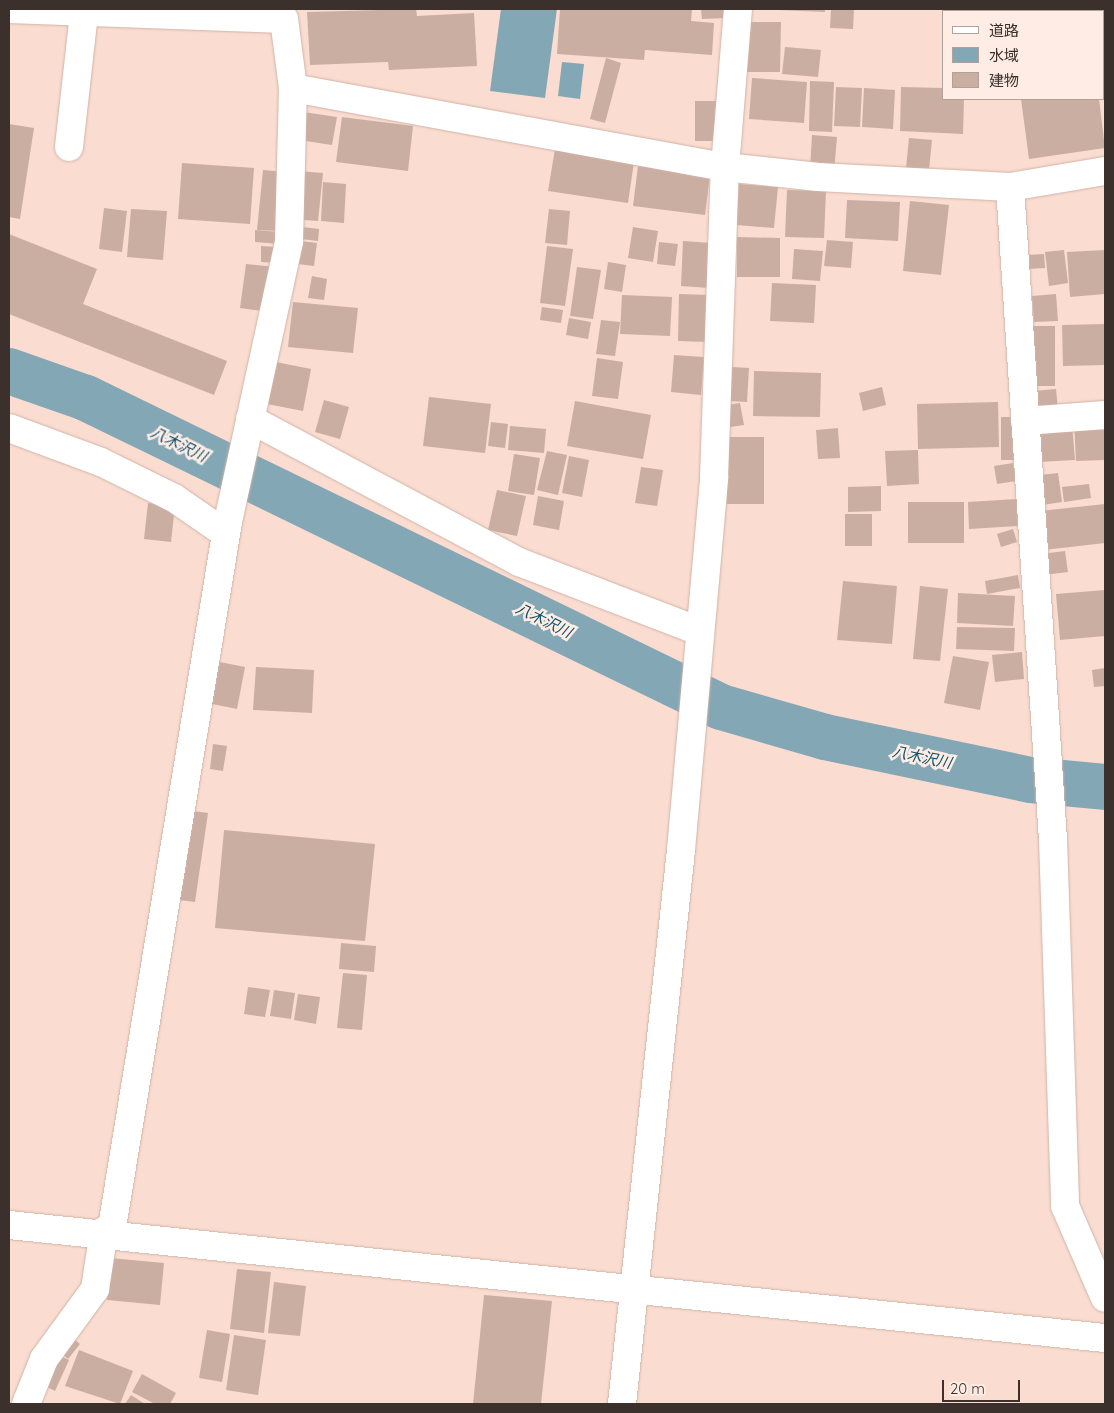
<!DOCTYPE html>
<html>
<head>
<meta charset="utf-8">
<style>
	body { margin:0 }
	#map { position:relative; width:1114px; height:1413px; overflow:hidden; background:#fadcd0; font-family:Quicksand,"Noto Sans JP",sans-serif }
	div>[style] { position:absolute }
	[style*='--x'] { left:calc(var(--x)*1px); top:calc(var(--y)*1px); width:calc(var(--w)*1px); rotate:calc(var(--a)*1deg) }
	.water>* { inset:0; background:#84a7b5 }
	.river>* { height:46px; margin:-23px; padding:0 23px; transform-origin:23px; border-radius:23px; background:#84a7b5 }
	.building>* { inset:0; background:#cbaea2 }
	.roads { filter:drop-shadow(0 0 1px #d0b3a7) drop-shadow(0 0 1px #d0b3a7) }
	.minor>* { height:28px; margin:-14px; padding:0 14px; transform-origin:14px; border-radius:14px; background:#fff }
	span { translate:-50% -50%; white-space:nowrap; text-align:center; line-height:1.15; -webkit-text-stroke:5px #ffece5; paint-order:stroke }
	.water-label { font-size:15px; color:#0d5369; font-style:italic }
	.frame { position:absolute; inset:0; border:10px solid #3b302b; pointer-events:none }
	.legend { position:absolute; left:942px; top:10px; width:162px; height:90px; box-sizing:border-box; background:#ffece5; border:1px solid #b1a19b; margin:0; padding:6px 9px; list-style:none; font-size:15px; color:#3b302b }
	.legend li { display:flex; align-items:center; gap:10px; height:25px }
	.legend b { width:25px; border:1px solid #b1a19b }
	.scale { position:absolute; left:942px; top:1380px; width:78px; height:22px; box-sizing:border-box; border:2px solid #3b302b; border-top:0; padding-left:6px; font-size:15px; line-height:18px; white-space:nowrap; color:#3b302b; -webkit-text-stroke:4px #ffece5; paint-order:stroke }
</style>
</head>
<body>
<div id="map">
	<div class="water">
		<div style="clip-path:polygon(501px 9px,557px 9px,545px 98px,490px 91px)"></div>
		<div style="clip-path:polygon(562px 62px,584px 64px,580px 99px,558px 96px)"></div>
	</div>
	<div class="river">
		<div style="--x:9;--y:371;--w:82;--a:19.3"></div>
		<div style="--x:86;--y:398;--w:706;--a:25.95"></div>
		<div style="--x:721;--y:707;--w:108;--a:16.1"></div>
		<div style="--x:825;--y:737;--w:210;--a:11.8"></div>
		<div style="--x:1031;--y:780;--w:74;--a:5.4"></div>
	</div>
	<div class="building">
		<div style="clip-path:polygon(416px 9px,417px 16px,474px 13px,477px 66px,389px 70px,388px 62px,310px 65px,307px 12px)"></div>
		<div style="clip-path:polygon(560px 9px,692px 9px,691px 21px,714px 23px,712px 55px,645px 50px,644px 60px,557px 54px)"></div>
		<div style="clip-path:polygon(701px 9px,725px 9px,726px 18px,702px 19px)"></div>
		<div style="clip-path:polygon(778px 9px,825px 9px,825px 12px,778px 10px)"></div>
		<div style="clip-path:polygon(831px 9px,854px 9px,853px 29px,830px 28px)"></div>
		<div style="clip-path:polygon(1035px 9px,1105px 9px,1105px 34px,1103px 11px)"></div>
		<div style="clip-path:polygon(745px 22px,781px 22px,780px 72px,744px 72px)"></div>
		<div style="clip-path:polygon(785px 47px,821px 50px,818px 77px,782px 74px)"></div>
		<div style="clip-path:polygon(606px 58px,621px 63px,605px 123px,590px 119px)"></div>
		<div style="clip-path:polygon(752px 78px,807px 82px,804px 123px,749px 119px)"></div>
		<div style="clip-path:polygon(810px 81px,834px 82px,832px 132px,809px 131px)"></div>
		<div style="clip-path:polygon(836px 87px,862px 88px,860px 127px,834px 126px)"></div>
		<div style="clip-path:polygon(901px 87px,943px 88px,943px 99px,964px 99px,963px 134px,900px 131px)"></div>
		<div style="clip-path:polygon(864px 88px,895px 90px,893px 129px,862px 127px)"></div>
		<div style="clip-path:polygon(1021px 99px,1099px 99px,1105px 148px,1029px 159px)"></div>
		<div style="clip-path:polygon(695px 101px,719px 101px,719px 141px,695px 141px)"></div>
		<div style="clip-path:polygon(303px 112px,337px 117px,332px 145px,299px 140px)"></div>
		<div style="clip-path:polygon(342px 117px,413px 126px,408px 171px,336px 162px)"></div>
		<div style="clip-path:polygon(9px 124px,34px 128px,20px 219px,9px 217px)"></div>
		<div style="clip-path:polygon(812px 135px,837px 137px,834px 172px,810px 170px)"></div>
		<div style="clip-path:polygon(909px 138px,932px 140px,929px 170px,906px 168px)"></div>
		<div style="clip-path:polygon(555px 149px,634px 162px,628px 203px,548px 191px)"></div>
		<div style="clip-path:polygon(182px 163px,254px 168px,250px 224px,178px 219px)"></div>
		<div style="clip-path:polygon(638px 166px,710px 175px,705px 215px,633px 206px)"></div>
		<div style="clip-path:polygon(263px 170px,285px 172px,280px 231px,257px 230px)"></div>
		<div style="clip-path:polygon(297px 171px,323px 173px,318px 221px,292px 219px)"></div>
		<div style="clip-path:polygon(323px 182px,346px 184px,344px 223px,321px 221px)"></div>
		<div style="clip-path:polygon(739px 184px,778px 187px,774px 228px,736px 225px)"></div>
		<div style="clip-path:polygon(787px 190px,826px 191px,824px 238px,785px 237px)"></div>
		<div style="clip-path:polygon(847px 200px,900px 202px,898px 241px,845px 238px)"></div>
		<div style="clip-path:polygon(910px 201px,949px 205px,941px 275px,903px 271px)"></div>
		<div style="clip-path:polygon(104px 208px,127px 211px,122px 252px,99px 249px)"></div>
		<div style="clip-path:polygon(131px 209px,167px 211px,163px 260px,127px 257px)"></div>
		<div style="clip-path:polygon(549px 209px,570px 211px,567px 245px,545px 243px)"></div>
		<div style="clip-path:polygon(294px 226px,319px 229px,318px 241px,292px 238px)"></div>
		<div style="clip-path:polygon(633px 227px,658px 231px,653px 262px,628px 258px)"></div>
		<div style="clip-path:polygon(255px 230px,280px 232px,279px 244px,255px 242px)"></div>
		<div style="clip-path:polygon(9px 234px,97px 269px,83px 304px,227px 361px,214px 395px,9px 314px)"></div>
		<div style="clip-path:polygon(737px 237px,780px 238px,780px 277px,737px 277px)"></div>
		<div style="clip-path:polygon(292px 240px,317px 243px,314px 266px,289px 263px)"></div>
		<div style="clip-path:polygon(827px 240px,853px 242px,851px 268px,824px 266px)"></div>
		<div style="clip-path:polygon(683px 241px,712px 243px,709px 288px,681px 286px)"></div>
		<div style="clip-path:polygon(659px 242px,678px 244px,675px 266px,657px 264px)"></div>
		<div style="clip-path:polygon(261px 246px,278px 247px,277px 263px,261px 262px)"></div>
		<div style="clip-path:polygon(547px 246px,573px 249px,565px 306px,540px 303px)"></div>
		<div style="clip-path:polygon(794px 249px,823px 251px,820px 281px,792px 279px)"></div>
		<div style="clip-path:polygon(1064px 250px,1068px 283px,1049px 286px,1045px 252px)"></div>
		<div style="clip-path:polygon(1105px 250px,1105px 294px,1070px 297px,1067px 252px)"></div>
		<div style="clip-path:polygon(1044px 254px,1045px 268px,1028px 269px,1027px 255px)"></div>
		<div style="clip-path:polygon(608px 262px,626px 265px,622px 292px,604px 289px)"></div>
		<div style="clip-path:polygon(246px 264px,275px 267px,270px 312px,240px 308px)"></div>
		<div style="clip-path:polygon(577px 267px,601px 270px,593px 319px,570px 316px)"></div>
		<div style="clip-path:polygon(312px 276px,327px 279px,324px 300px,308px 298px)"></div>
		<div style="clip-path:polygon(772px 283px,816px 285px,814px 323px,770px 321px)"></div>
		<div style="clip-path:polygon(679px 294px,709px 295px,707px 342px,678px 341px)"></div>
		<div style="clip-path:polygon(1056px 294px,1058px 321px,1034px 322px,1032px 296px)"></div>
		<div style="clip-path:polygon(622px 295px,672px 297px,670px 336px,620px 334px)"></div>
		<div style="clip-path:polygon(293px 302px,358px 308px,353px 353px,288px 347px)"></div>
		<div style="clip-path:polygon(542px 307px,563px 310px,561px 323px,540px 320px)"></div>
		<div style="clip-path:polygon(569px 318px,591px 322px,588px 339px,566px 335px)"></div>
		<div style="clip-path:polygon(601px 320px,620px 322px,615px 356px,596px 354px)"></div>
		<div style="clip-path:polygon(1105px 324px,1105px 365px,1063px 366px,1062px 325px)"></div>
		<div style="clip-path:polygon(1030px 326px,1055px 326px,1055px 386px,1030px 386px)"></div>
		<div style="clip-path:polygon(674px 355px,704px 357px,701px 395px,671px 392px)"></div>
		<div style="clip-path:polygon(597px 358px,623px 362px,618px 399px,592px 396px)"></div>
		<div style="clip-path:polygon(276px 362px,311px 369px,303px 411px,267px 404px)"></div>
		<div style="clip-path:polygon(732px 367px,749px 368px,747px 402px,730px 401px)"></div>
		<div style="clip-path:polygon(754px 371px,821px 373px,820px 417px,753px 416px)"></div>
		<div style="clip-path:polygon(882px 387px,886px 405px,863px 411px,859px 393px)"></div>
		<div style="clip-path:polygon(1056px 389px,1058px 410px,1035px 412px,1033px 391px)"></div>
		<div style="clip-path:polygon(429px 397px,491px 404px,485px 453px,423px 446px)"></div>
		<div style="clip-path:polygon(324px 400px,349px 407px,340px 439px,315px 432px)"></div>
		<div style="clip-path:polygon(575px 401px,651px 415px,643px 459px,567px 446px)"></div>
		<div style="clip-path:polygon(998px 402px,999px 447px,918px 449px,917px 404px)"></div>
		<div style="clip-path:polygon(740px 403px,744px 425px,730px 427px,727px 405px)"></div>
		<div style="clip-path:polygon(1001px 417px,1018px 417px,1018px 460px,1001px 460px)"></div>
		<div style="clip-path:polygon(1105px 419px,1105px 460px,1076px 461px,1074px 421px)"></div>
		<div style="clip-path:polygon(491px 422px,508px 424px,505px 448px,488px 446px)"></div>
		<div style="clip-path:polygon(1072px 424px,1075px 460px,1039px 462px,1036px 427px)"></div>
		<div style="clip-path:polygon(510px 426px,546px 429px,544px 453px,508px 450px)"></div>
		<div style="clip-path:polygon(838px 428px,840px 458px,818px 459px,816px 430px)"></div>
		<div style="clip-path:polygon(727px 437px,764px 437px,764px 504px,727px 504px)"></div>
		<div style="clip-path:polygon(918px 450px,919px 484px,887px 486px,885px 451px)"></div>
		<div style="clip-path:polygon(547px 451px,567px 455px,558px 495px,537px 490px)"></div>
		<div style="clip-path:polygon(514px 454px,540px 458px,534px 495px,508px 491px)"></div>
		<div style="clip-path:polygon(569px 456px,589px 460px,582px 497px,562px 493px)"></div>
		<div style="clip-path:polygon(1013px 463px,1016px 481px,997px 484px,994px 466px)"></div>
		<div style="clip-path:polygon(641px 467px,663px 470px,657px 506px,635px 503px)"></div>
		<div style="clip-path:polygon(1058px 473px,1062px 502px,1036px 506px,1032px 476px)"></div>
		<div style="clip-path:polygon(1089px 484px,1091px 498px,1064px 502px,1062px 487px)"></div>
		<div style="clip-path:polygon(881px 486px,881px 511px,848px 512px,848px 487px)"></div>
		<div style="clip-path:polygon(497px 490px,526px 496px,517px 536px,488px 530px)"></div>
		<div style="clip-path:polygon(538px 496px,564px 501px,559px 530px,533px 525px)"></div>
		<div style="clip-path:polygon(1017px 499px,1018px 526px,969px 529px,968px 502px)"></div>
		<div style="clip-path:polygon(908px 502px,964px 502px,964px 543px,908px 543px)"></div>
		<div style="clip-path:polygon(148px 503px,175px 506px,171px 542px,144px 539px)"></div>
		<div style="clip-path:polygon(1105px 504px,1105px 543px,1044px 550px,1040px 511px)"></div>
		<div style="clip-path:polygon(845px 514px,872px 514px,872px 546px,845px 546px)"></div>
		<div style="clip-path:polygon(1013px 529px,1017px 542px,1001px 547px,997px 534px)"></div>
		<div style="clip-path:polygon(1065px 551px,1068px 572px,1044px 575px,1041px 554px)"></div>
		<div style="clip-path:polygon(1018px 575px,1020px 588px,987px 594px,985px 581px)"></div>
		<div style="clip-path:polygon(843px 581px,897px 586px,892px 644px,837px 640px)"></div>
		<div style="clip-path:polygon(920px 586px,948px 589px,940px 661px,913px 659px)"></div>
		<div style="clip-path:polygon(1105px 590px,1105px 636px,1060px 640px,1056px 594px)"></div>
		<div style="clip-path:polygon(958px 593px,1015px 596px,1013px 626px,957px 623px)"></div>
		<div style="clip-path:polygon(957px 627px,1015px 628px,1014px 651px,956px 649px)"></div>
		<div style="clip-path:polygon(1022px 652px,1024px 679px,995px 682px,992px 655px)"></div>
		<div style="clip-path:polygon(953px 656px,989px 662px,980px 710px,944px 703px)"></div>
		<div style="clip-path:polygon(215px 661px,245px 667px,237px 709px,207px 703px)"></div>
		<div style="clip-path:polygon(256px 667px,314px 670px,312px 713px,253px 710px)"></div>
		<div style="clip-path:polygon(1105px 668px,1105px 686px,1094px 687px,1092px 670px)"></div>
		<div style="clip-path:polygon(213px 744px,227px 746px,223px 771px,210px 769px)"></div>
		<div style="clip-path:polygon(193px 811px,208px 813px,195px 902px,179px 900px)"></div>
		<div style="clip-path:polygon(224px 830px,375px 844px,365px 941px,215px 928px)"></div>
		<div style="clip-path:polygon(341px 943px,376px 946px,374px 972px,339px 969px)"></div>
		<div style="clip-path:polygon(343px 973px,367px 975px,362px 1030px,337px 1028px)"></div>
		<div style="clip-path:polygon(248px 987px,270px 990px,265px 1017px,244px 1014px)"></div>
		<div style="clip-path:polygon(274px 990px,295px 993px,291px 1019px,270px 1016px)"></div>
		<div style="clip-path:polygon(298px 994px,320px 997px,316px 1024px,294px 1020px)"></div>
		<div style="clip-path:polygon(110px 1258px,164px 1263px,160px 1305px,107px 1300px)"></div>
		<div style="clip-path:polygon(237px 1269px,271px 1272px,264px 1333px,230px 1329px)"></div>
		<div style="clip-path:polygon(274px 1282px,306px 1286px,300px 1336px,268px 1333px)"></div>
		<div style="clip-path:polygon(484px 1295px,552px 1301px,541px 1404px,473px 1404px)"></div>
		<div style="clip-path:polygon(207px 1330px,230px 1334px,222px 1382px,199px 1378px)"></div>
		<div style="clip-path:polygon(234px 1335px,266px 1340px,258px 1395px,226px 1390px)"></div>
		<div style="clip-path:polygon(70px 1336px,80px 1344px,68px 1359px,58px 1350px)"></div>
		<div style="clip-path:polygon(79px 1350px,133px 1371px,120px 1404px,65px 1386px)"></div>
		<div style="clip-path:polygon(54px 1353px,69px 1360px,55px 1391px,39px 1383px)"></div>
		<div style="clip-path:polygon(142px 1374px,176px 1393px,170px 1404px,155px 1404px,132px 1392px)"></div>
		<div style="clip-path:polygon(131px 1395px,145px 1404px,125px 1404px)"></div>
	</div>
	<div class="roads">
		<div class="minor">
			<div style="--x:9;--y:9;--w:275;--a:2.1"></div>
			<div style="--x:284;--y:19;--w:70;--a:82.6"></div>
			<div style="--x:293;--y:88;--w:154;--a:91.5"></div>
			<div style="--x:289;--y:242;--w:287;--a:102.3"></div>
			<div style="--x:228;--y:522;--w:721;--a:99.34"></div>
			<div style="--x:293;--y:88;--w:439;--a:10.4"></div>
			<div style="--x:725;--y:167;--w:94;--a:6.1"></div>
			<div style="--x:818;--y:177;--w:192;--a:3"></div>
			<div style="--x:1010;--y:187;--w:96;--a:-9.6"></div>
			<div style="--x:69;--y:147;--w:134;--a:-83.6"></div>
			<div style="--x:1010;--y:187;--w:653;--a:86.23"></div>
			<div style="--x:1053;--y:839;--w:367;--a:88.1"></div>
			<div style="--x:1065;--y:1206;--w:100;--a:66.5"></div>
			<div style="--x:250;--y:419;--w:305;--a:28"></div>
			<div style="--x:519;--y:562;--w:193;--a:21"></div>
			<div style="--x:1025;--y:421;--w:80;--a:-4.3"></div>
			<div style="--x:9;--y:428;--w:98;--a:20.3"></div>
			<div style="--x:101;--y:462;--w:81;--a:26.3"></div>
			<div style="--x:174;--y:498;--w:63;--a:34.7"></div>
			<div style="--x:9;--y:1225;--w:1102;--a:5.89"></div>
			<div style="--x:26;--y:1404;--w:48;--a:-68.2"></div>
			<div style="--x:44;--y:1359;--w:87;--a:-53.9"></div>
			<div style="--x:95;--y:1289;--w:59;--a:-81.2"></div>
			<div style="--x:622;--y:1404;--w:557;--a:-83.92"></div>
			<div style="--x:681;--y:850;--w:373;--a:-84.9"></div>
			<div style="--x:714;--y:478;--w:311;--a:-88"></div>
			<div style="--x:725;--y:167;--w:159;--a:-85.3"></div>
		</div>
	</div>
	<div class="water-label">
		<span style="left:179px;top:444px;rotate:26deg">八木沢川</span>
		<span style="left:544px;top:620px;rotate:26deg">八木沢川</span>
		<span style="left:922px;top:757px;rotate:12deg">八木沢川</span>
	</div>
	<div class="frame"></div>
	<ul class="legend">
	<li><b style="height:6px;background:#fff"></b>道路</li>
	<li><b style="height:14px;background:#84a7b5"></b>水域</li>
	<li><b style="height:14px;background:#cbaea2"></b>建物</li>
	</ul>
	<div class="scale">20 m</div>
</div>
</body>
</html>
